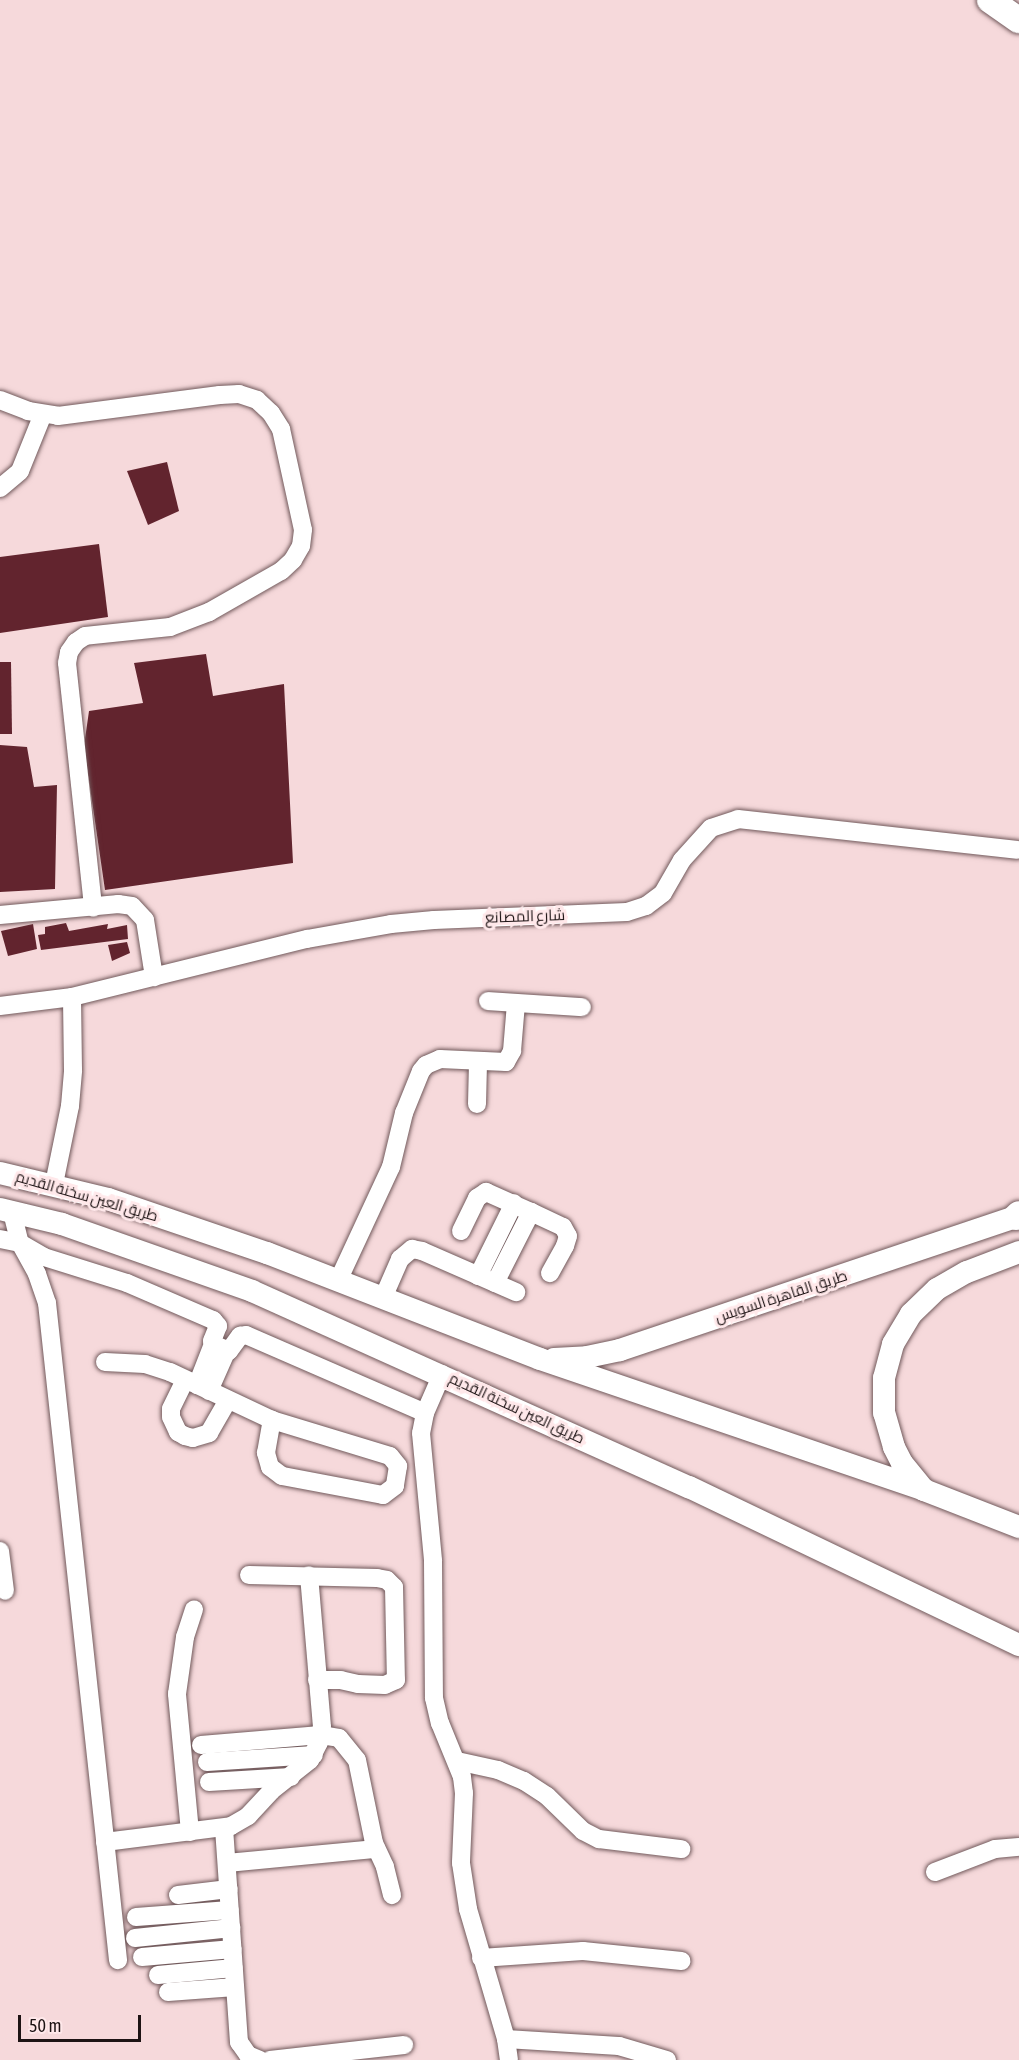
<!DOCTYPE html>
<html>
<head>
<meta charset="utf-8">
<style>
	body { margin:0 }
	#map { position:relative; width:1019px; height:2060px; overflow:hidden; background:#f6d9db; font-family:"Asap Condensed",Cairo,sans-serif }
	div>[style] { position:absolute }
	[style*='--x'] { left:calc(var(--x)*1px); top:calc(var(--y)*1px); width:calc(var(--w)*1px); rotate:calc(var(--a)*1deg) }
	.building>* { inset:0; background:#62242e }
	.roads { filter:drop-shadow(0 0 2px #71595b) drop-shadow(0 0 2px #71595b) }
	.minor>* { height:18px; margin:-9px; padding:0 9px; transform-origin:9px; border-radius:9px; background:#fff }
	.major>* { height:22px; margin:-11px; padding:0 11px; transform-origin:11px; border-radius:11px; background:#fff }
	.highway>* { height:26px; margin:-13px; padding:0 13px; transform-origin:13px; border-radius:13px; background:#fff }
	span { translate:-50% -50%; white-space:nowrap; text-align:center; line-height:1.15; -webkit-text-stroke:6px #ffe8ea; paint-order:stroke }
	.street-label { font-size:15px; color:#1d1314 }
	.scale { position:absolute; left:18px; top:2015px; width:123px; height:27px; box-sizing:border-box; border:3px solid #1d1314; border-top:0; padding-left:8px; font-size:18px; line-height:21px; white-space:nowrap; color:#1d1314; -webkit-text-stroke:4px #ffe8ea; paint-order:stroke }
</style>
</head>
<body>
<div id="map">
	<div class="building">
		<div style="clip-path:polygon(167px 462px,179px 511px,148px 525px,127px 471px)"></div>
		<div style="clip-path:polygon(99px 544px,108px 617px,0 633px,0 557px)"></div>
		<div style="clip-path:polygon(206px 654px,213px 696px,284px 684px,293px 863px,105px 890px,84px 746px,89px 711px,143px 703px,134px 663px)"></div>
		<div style="clip-path:polygon(0 662px,11px 662px,12px 734px,0 734px)"></div>
		<div style="clip-path:polygon(0 745px,27px 747px,34px 787px,57px 785px,55px 889px,0 892px)"></div>
		<div style="clip-path:polygon(66px 923px,69px 931px,108px 924px,107px 929px,127px 925px,128px 939px,41px 950px,38px 935px,45px 934px,45px 927px)"></div>
		<div style="clip-path:polygon(33px 924px,37px 949px,8px 956px,1px 931px)"></div>
		<div style="clip-path:polygon(127px 942px,130px 953px,112px 961px,108px 945px)"></div>
	</div>
	<div class="roads">
		<div class="minor">
			<div style="--x:0;--y:400;--w:30;--a:21"></div>
			<div style="--x:28;--y:411;--w:30;--a:9"></div>
			<div style="--x:58;--y:416;--w:163;--a:-7.4"></div>
			<div style="--x:220;--y:395;--w:19;--a:-3"></div>
			<div style="--x:239;--y:394;--w:19;--a:18"></div>
			<div style="--x:257;--y:400;--w:19;--a:43"></div>
			<div style="--x:271;--y:413;--w:19;--a:58"></div>
			<div style="--x:281;--y:429;--w:103;--a:77.7"></div>
			<div style="--x:303;--y:530;--w:16;--a:97"></div>
			<div style="--x:301;--y:546;--w:16;--a:120"></div>
			<div style="--x:293;--y:560;--w:16;--a:137"></div>
			<div style="--x:281;--y:571;--w:83;--a:150.3"></div>
			<div style="--x:209;--y:612;--w:42;--a:159"></div>
			<div style="--x:170;--y:627;--w:85;--a:174"></div>
			<div style="--x:85;--y:636;--w:11;--a:146"></div>
			<div style="--x:76;--y:642;--w:12;--a:125"></div>
			<div style="--x:69;--y:652;--w:11;--a:100"></div>
			<div style="--x:67;--y:663;--w:246;--a:83.9"></div>
			<div style="--x:0;--y:488;--w:26;--a:-40"></div>
			<div style="--x:20;--y:471;--w:61;--a:-68"></div>
			<div style="--x:0;--y:915;--w:119;--a:-5.3"></div>
			<div style="--x:118;--y:904;--w:14;--a:8"></div>
			<div style="--x:132;--y:906;--w:19;--a:47"></div>
			<div style="--x:145;--y:920;--w:58;--a:81"></div>
			<div style="--x:488;--y:1001;--w:94;--a:3.7"></div>
			<div style="--x:0;--y:1006;--w:73;--a:-7.1"></div>
			<div style="--x:72;--y:997;--w:242;--a:-13.9"></div>
			<div style="--x:307;--y:939;--w:85;--a:-10.1"></div>
			<div style="--x:391;--y:924;--w:43;--a:-5.3"></div>
			<div style="--x:434;--y:920;--w:193;--a:-2.4"></div>
			<div style="--x:627;--y:912;--w:20;--a:-18"></div>
			<div style="--x:646;--y:906;--w:21;--a:-37"></div>
			<div style="--x:663;--y:893;--w:38;--a:-60"></div>
			<div style="--x:682;--y:860;--w:43;--a:-47.8"></div>
			<div style="--x:711;--y:828;--w:28;--a:-18"></div>
			<div style="--x:738;--y:819;--w:281;--a:6.3"></div>
			<div style="--x:477;--y:1104;--w:42;--a:-88.6"></div>
			<div style="--x:54;--y:1184;--w:80;--a:-78.4"></div>
			<div style="--x:70;--y:1106;--w:36;--a:-85"></div>
			<div style="--x:73;--y:1070;--w:73;--a:-90.8"></div>
			<div style="--x:12;--y:1212;--w:32;--a:76"></div>
			<div style="--x:20;--y:1243;--w:35;--a:61"></div>
			<div style="--x:37;--y:1274;--w:31;--a:71"></div>
			<div style="--x:47;--y:1303;--w:661;--a:83.83"></div>
			<div style="--x:461;--y:1231;--w:37;--a:-64"></div>
			<div style="--x:477;--y:1198;--w:11;--a:-34"></div>
			<div style="--x:486;--y:1192;--w:49;--a:24"></div>
			<div style="--x:531;--y:1212;--w:35;--a:25"></div>
			<div style="--x:563;--y:1227;--w:10;--a:61"></div>
			<div style="--x:568;--y:1236;--w:10;--a:107"></div>
			<div style="--x:565;--y:1246;--w:31;--a:119"></div>
			<div style="--x:0;--y:1239;--w:20;--a:11"></div>
			<div style="--x:20;--y:1243;--w:28;--a:30"></div>
			<div style="--x:44;--y:1257;--w:87;--a:17.4"></div>
			<div style="--x:127;--y:1283;--w:94;--a:23.3"></div>
			<div style="--x:213;--y:1320;--w:8;--a:50"></div>
			<div style="--x:218;--y:1326;--w:16;--a:112"></div>
			<div style="--x:212;--y:1341;--w:5;--a:53"></div>
			<div style="--x:215;--y:1345;--w:15;--a:23"></div>
			<div style="--x:229;--y:1351;--w:19;--a:-54"></div>
			<div style="--x:240;--y:1336;--w:6;--a:-9"></div>
			<div style="--x:246;--y:1335;--w:195;--a:23.5"></div>
			<div style="--x:478;--y:1276;--w:81;--a:-63.7"></div>
			<div style="--x:338;--y:1281;--w:126;--a:-65.1"></div>
			<div style="--x:391;--y:1167;--w:56;--a:-76.5"></div>
			<div style="--x:404;--y:1113;--w:45;--a:-68"></div>
			<div style="--x:421;--y:1071;--w:8;--a:-50"></div>
			<div style="--x:426;--y:1065;--w:15;--a:-23"></div>
			<div style="--x:440;--y:1059;--w:66;--a:2.6"></div>
			<div style="--x:506;--y:1062;--w:13;--a:-61"></div>
			<div style="--x:512;--y:1051;--w:48;--a:-85.2"></div>
			<div style="--x:495;--y:1283;--w:80;--a:-63.1"></div>
			<div style="--x:383;--y:1298;--w:43;--a:-66.4"></div>
			<div style="--x:400;--y:1259;--w:16;--a:-40"></div>
			<div style="--x:412;--y:1249;--w:10;--a:11"></div>
			<div style="--x:422;--y:1251;--w:103;--a:23.6"></div>
			<div style="--x:105;--y:1362;--w:40;--a:2.9"></div>
			<div style="--x:145;--y:1364;--w:26;--a:18"></div>
			<div style="--x:170;--y:1372;--w:113;--a:25.2"></div>
			<div style="--x:272;--y:1420;--w:123;--a:17"></div>
			<div style="--x:390;--y:1456;--w:13;--a:51"></div>
			<div style="--x:398;--y:1466;--w:20;--a:99"></div>
			<div style="--x:395;--y:1486;--w:15;--a:143"></div>
			<div style="--x:383;--y:1495;--w:103;--a:-169.3"></div>
			<div style="--x:282;--y:1476;--w:15;--a:-143"></div>
			<div style="--x:270;--y:1467;--w:15;--a:-106"></div>
			<div style="--x:266;--y:1453;--w:34;--a:-80"></div>
			<div style="--x:442;--y:1374;--w:43;--a:113.6"></div>
			<div style="--x:425;--y:1413;--w:20;--a:101"></div>
			<div style="--x:421;--y:1433;--w:129;--a:84.6"></div>
			<div style="--x:433;--y:1561;--w:137;--a:89.6"></div>
			<div style="--x:434;--y:1698;--w:26;--a:77"></div>
			<div style="--x:440;--y:1723;--w:58;--a:67.8"></div>
			<div style="--x:462;--y:1777;--w:16;--a:83"></div>
			<div style="--x:464;--y:1793;--w:70;--a:92.5"></div>
			<div style="--x:461;--y:1863;--w:47;--a:81.3"></div>
			<div style="--x:468;--y:1909;--w:135;--a:73.7"></div>
			<div style="--x:506;--y:2039;--w:21;--a:82"></div>
			<div style="--x:185;--y:1380;--w:32;--a:116"></div>
			<div style="--x:171;--y:1409;--w:8;--a:90"></div>
			<div style="--x:171;--y:1417;--w:17;--a:65"></div>
			<div style="--x:178;--y:1432;--w:8;--a:30"></div>
			<div style="--x:185;--y:1436;--w:8;--a:14"></div>
			<div style="--x:193;--y:1438;--w:17;--a:-17"></div>
			<div style="--x:209;--y:1433;--w:38;--a:-60"></div>
			<div style="--x:197;--y:1385;--w:44;--a:-68.7"></div>
			<div style="--x:209;--y:1391;--w:45;--a:-66.3"></div>
			<div style="--x:0;--y:1551;--w:40;--a:82.9"></div>
			<div style="--x:249;--y:1575;--w:128;--a:1.3"></div>
			<div style="--x:377;--y:1578;--w:10;--a:11"></div>
			<div style="--x:387;--y:1580;--w:10;--a:45"></div>
			<div style="--x:394;--y:1587;--w:93;--a:88.8"></div>
			<div style="--x:396;--y:1680;--w:12;--a:156"></div>
			<div style="--x:385;--y:1685;--w:27;--a:-178"></div>
			<div style="--x:358;--y:1684;--w:17;--a:-167"></div>
			<div style="--x:341;--y:1680;--w:24;--a:180"></div>
			<div style="--x:201;--y:1745;--w:120;--a:-4.8"></div>
			<div style="--x:321;--y:1735;--w:18;--a:9"></div>
			<div style="--x:339;--y:1738;--w:28;--a:51"></div>
			<div style="--x:357;--y:1760;--w:85;--a:78.4"></div>
			<div style="--x:374;--y:1843;--w:26;--a:65"></div>
			<div style="--x:385;--y:1867;--w:29;--a:76"></div>
			<div style="--x:457;--y:1761;--w:42;--a:12.4"></div>
			<div style="--x:498;--y:1770;--w:28;--a:23"></div>
			<div style="--x:524;--y:1781;--w:27;--a:33"></div>
			<div style="--x:547;--y:1796;--w:50;--a:44.2"></div>
			<div style="--x:583;--y:1831;--w:18;--a:27"></div>
			<div style="--x:599;--y:1839;--w:83;--a:7"></div>
			<div style="--x:207;--y:1762;--w:107;--a:-3.7"></div>
			<div style="--x:209;--y:1782;--w:82;--a:-3.5"></div>
			<div style="--x:224;--y:1828;--w:215;--a:86"></div>
			<div style="--x:239;--y:2042;--w:16;--a:55"></div>
			<div style="--x:248;--y:2055;--w:13;--a:23"></div>
			<div style="--x:190;--y:1832;--w:139;--a:-95.4"></div>
			<div style="--x:177;--y:1694;--w:58;--a:-82"></div>
			<div style="--x:185;--y:1637;--w:29;--a:-72"></div>
			<div style="--x:105;--y:1842;--w:127;--a:-7.2"></div>
			<div style="--x:231;--y:1826;--w:20;--a:-30"></div>
			<div style="--x:248;--y:1816;--w:34;--a:-47"></div>
			<div style="--x:271;--y:1791;--w:50;--a:-38.5"></div>
			<div style="--x:310;--y:1760;--w:20;--a:-63"></div>
			<div style="--x:319;--y:1742;--w:15;--a:-79"></div>
			<div style="--x:322;--y:1727;--w:152;--a:-94.9"></div>
			<div style="--x:227;--y:1863;--w:150;--a:-5.4"></div>
			<div style="--x:935;--y:1872;--w:64;--a:-21"></div>
			<div style="--x:995;--y:1849;--w:24;--a:-5"></div>
			<div style="--x:178;--y:1895;--w:51;--a:-6.7"></div>
			<div style="--x:136;--y:1917;--w:94;--a:-4.3"></div>
			<div style="--x:135;--y:1938;--w:97;--a:-5.9"></div>
			<div style="--x:142;--y:1957;--w:91;--a:-5"></div>
			<div style="--x:481;--y:1958;--w:102;--a:-3.9"></div>
			<div style="--x:583;--y:1951;--w:99;--a:5.8"></div>
			<div style="--x:158;--y:1975;--w:76;--a:-5.3"></div>
			<div style="--x:168;--y:1992;--w:67;--a:-4.3"></div>
			<div style="--x:506;--y:2039;--w:113;--a:3.5"></div>
			<div style="--x:619;--y:2046;--w:50;--a:16.3"></div>
			<div style="--x:270;--y:2060;--w:135;--a:-6.4"></div>
		</div>
		<div class="major">
			<div style="--x:0;--y:1173;--w:111;--a:13.5"></div>
			<div style="--x:108;--y:1199;--w:168;--a:18.8"></div>
			<div style="--x:267;--y:1253;--w:293;--a:21.2"></div>
			<div style="--x:540;--y:1359;--w:406;--a:18.8"></div>
			<div style="--x:924;--y:1490;--w:102;--a:21.3"></div>
			<div style="--x:0;--y:1209;--w:64;--a:13.6"></div>
			<div style="--x:62;--y:1224;--w:201;--a:19.4"></div>
			<div style="--x:252;--y:1291;--w:479;--a:24.2"></div>
			<div style="--x:689;--y:1487;--w:366;--a:25.6"></div>
			<div style="--x:554;--y:1359;--w:33;--a:-3"></div>
			<div style="--x:587;--y:1357;--w:34;--a:-12"></div>
			<div style="--x:620;--y:1350;--w:421;--a:-18.6"></div>
			<div style="--x:924;--y:1490;--w:35;--a:-129"></div>
			<div style="--x:902;--y:1463;--w:18;--a:-117"></div>
			<div style="--x:894;--y:1447;--w:35;--a:-106"></div>
			<div style="--x:884;--y:1413;--w:35;--a:-90"></div>
			<div style="--x:884;--y:1378;--w:35;--a:-75"></div>
			<div style="--x:893;--y:1344;--w:35;--a:-59"></div>
			<div style="--x:911;--y:1314;--w:36;--a:-44"></div>
			<div style="--x:937;--y:1289;--w:34;--a:-30"></div>
			<div style="--x:967;--y:1272;--w:56;--a:-21"></div>
		</div>
		<div class="highway">
			<div style="--x:990;--y:0;--w:35;--a:35"></div>
			<div style="--x:1016;--y:1217;--w:4;--a:-45"></div>
		</div>
	</div>
	<div class="street-label">
		<span style="left:525px;top:916px;rotate:-2deg">شارع المصانع</span>
		<span style="left:87px;top:1196px;rotate:16deg">طريق العين سخنة القديم</span>
		<span style="left:781px;top:1296px;rotate:-18deg">طريق القاهرة السويس</span>
		<span style="left:517px;top:1408px;rotate:25deg">طريق العين سخنة القديم</span>
	</div>
	<div class="scale">50 m</div>
</div>
</body>
</html>
